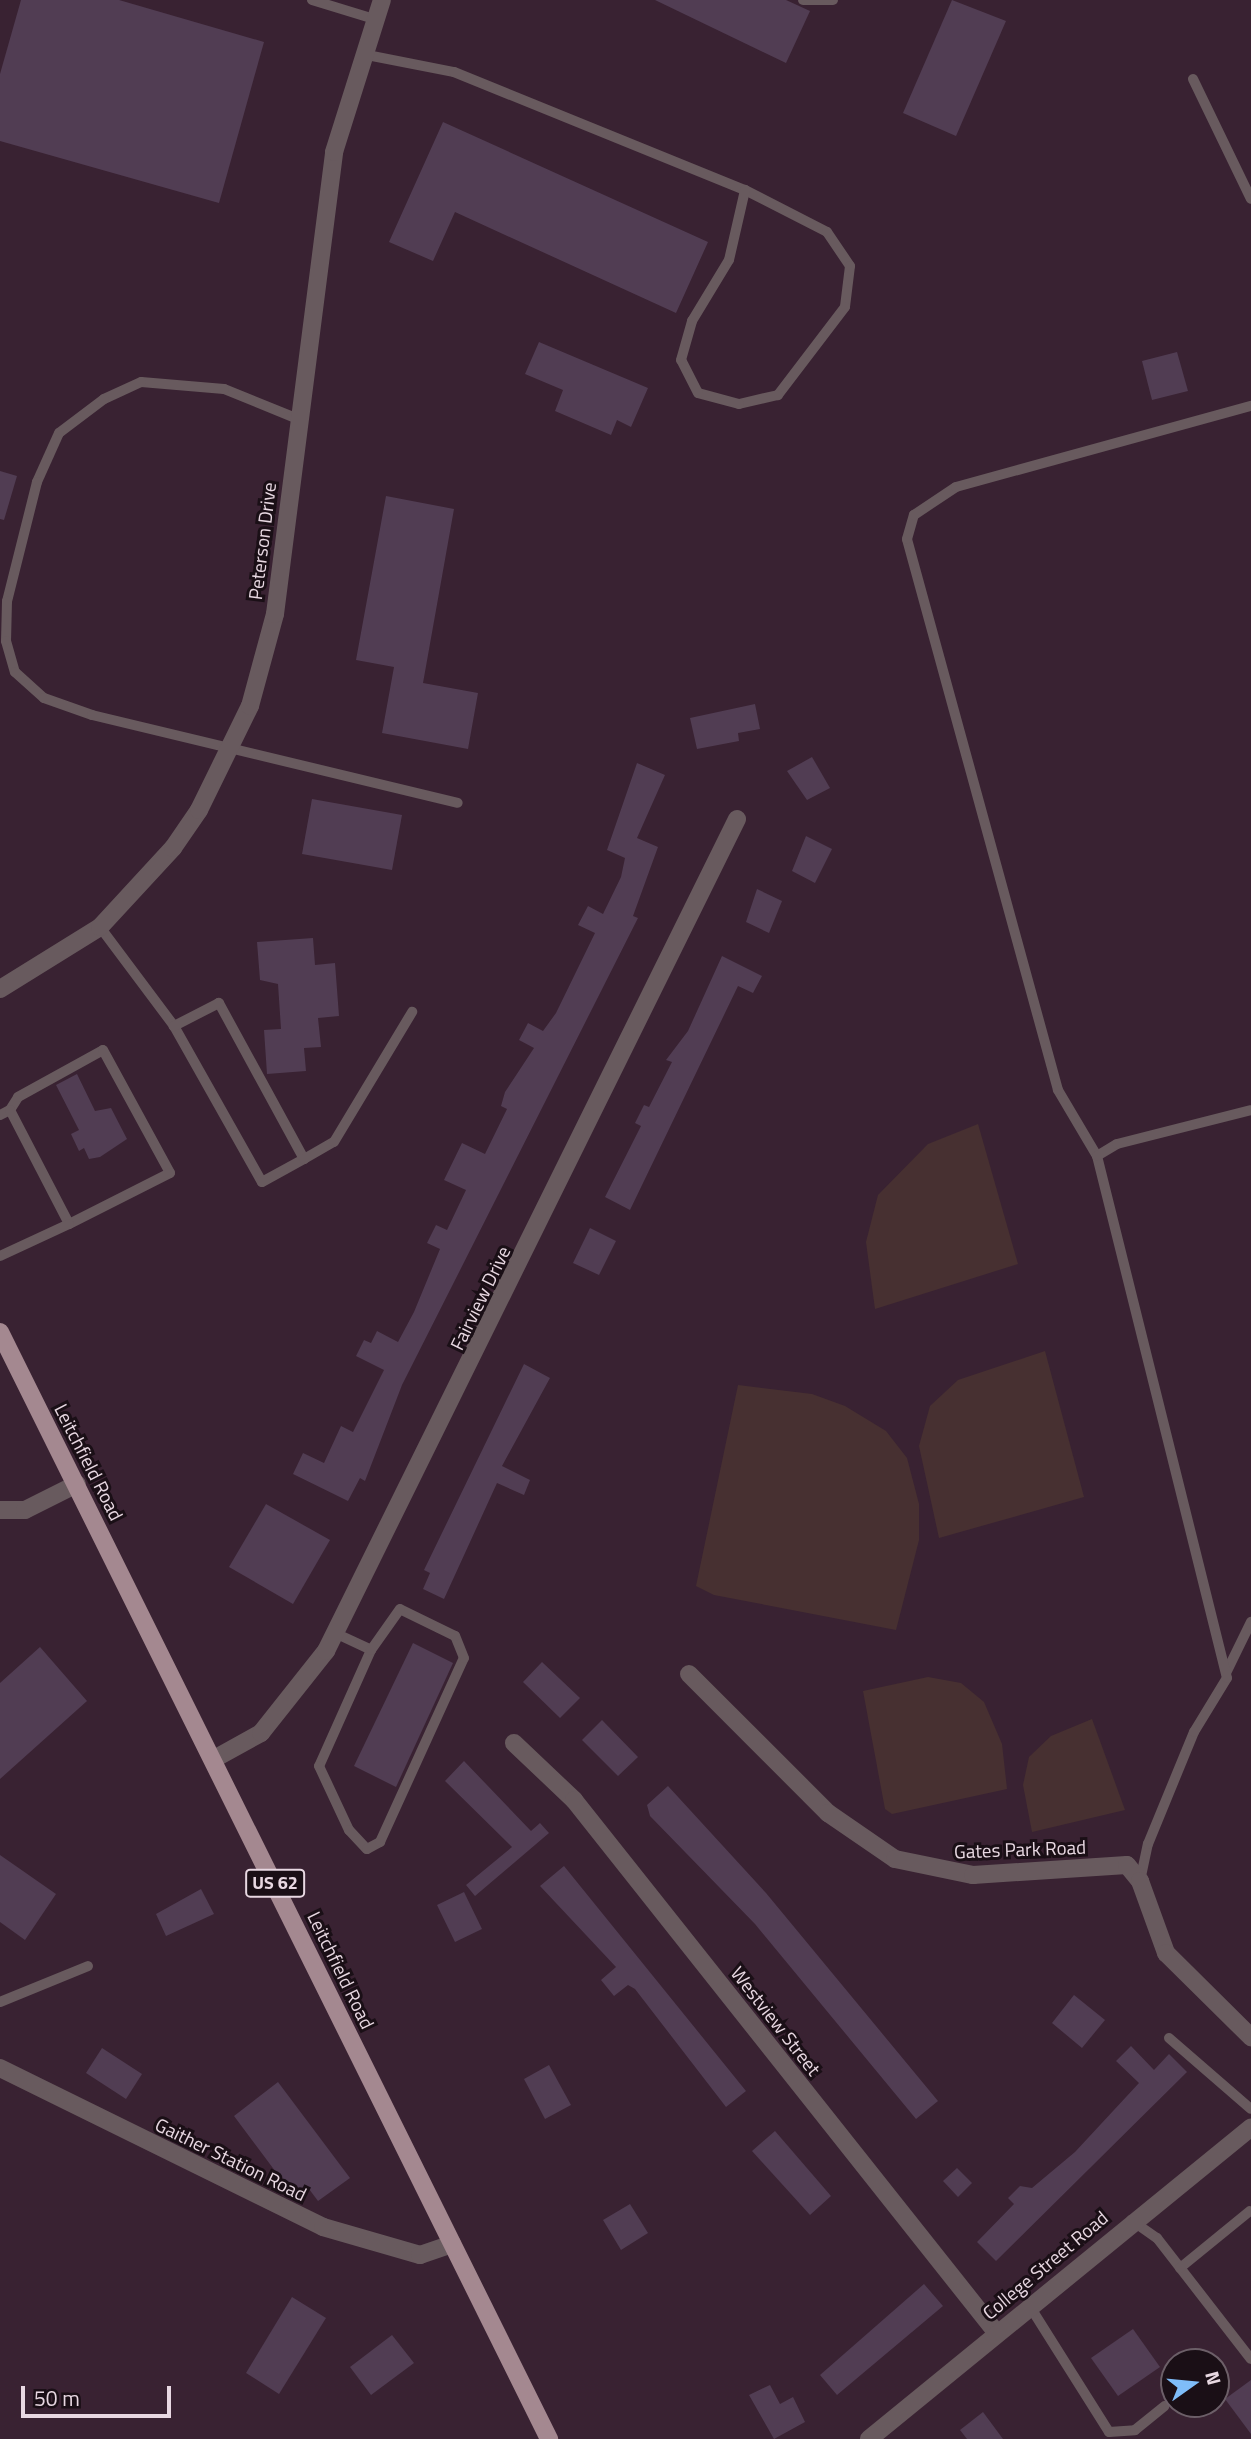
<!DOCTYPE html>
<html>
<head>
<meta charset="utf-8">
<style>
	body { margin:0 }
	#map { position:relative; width:1251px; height:2439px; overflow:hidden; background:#392232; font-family:"Titillium Web",sans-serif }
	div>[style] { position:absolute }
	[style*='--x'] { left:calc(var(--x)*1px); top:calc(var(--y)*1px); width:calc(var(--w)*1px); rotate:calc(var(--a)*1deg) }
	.green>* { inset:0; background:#473031 }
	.building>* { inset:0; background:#513d53 }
	.service>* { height:10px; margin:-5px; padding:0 5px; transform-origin:5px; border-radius:5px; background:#685a5e }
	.minor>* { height:18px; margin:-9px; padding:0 9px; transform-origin:9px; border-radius:9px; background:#685a5e }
	.tertiary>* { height:18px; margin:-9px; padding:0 9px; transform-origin:9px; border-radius:9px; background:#685a5e }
	.primary>* { height:18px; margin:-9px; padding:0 9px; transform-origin:9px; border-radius:9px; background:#a48890 }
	span { translate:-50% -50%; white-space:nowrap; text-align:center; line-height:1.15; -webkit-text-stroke:6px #1a0f16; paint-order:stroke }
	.shield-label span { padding:2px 5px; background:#1a0f16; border:2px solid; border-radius:5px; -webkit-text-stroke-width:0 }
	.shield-label { font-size:18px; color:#e8d8e2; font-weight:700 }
	.street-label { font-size:19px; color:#e8d8e2 }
	.north { position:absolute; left:1160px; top:2348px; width:70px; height:70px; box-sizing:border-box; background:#1a0f16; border:2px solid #6c5f68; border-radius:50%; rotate:75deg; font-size:19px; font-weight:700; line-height:28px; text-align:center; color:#e8d8e2 }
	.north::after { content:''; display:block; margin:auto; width:24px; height:32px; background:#7fbdf9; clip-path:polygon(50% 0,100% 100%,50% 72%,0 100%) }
	.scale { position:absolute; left:21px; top:2386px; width:150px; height:32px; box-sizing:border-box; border:4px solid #e8d8e2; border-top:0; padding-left:9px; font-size:21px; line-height:24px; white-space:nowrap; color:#e8d8e2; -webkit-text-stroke:5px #1a0f16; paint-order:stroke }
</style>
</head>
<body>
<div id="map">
	<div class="green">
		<div style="clip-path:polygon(978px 1124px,1018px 1264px,875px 1309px,866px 1242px,878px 1195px,928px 1144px)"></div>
		<div style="clip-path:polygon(1045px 1351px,1084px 1497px,939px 1538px,919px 1446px,930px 1406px,958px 1380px)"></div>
		<div style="clip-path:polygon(738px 1385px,812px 1394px,845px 1406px,886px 1431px,907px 1458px,919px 1504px,919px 1540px,896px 1630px,714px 1595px,696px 1586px)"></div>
		<div style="clip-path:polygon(928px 1677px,961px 1683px,984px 1702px,1002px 1744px,1007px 1789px,892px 1814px,885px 1809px,863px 1691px)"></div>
		<div style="clip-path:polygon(1092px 1719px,1125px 1810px,1032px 1832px,1023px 1785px,1029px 1757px,1051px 1736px)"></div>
	</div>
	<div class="building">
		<div style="clip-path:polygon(21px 0,119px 0,264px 42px,219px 203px,0 141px,0 74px)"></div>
		<div style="clip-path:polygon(655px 0,786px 0,810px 11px,786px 63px)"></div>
		<div style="clip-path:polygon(952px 0,1006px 21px,956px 136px,903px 113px)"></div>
		<div style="clip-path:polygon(443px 122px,708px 242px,676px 313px,455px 212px,433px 261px,389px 242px)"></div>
		<div style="clip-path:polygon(539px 342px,648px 388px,631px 427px,617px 420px,611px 435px,555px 411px,563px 390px,525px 374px)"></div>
		<div style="clip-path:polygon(1177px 352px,1188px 391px,1152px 400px,1142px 361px)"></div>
		<div style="clip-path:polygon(0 471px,17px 476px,4px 520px,0 519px)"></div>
		<div style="clip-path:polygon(386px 496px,454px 509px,423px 683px,478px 693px,468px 749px,382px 733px,394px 667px,356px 660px)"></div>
		<div style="clip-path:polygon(755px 704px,760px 729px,738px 733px,739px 741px,697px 749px,690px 718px)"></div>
		<div style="clip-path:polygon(812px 757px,830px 788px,807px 800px,787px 771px)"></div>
		<div style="clip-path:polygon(637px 763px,665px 775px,637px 838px,658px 847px,633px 916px,638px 918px,402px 1385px,365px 1481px,360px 1478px,348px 1501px,293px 1474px,303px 1453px,324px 1463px,341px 1426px,353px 1432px,384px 1370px,356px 1356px,364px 1340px,371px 1343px,377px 1331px,398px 1342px,414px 1312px,440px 1249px,427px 1243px,436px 1225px,447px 1230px,466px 1190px,444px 1180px,462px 1143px,485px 1154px,507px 1109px,501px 1106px,505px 1092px,534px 1048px,519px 1040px,528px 1023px,543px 1031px,556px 1013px,595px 933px,578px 925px,588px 906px,603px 914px,621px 877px,625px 858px,607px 850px)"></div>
		<div style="clip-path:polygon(312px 799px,402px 815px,392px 870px,302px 854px)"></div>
		<div style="clip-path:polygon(806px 836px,832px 849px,815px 883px,792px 871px)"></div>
		<div style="clip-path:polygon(757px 889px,782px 901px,769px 933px,746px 922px)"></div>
		<div style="clip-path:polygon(313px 938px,315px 965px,335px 963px,339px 1016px,318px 1018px,321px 1047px,304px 1048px,306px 1071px,267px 1074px,264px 1030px,281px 1029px,278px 984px,260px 980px,257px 942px)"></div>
		<div style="clip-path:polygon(722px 956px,762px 976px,753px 993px,738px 986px,630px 1210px,605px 1197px,641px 1126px,635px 1123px,644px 1105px,649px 1107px,672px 1062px,666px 1060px,688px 1031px)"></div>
		<div style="clip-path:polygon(77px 1074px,95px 1111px,111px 1108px,127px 1139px,100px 1157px,89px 1159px,84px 1148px,79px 1151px,71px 1134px,79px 1130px,56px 1085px)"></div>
		<div style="clip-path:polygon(590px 1228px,616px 1241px,599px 1275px,573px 1263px)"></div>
		<div style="clip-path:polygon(524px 1364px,550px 1378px,502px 1466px,530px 1480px,524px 1495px,497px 1483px,444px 1599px,423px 1589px,430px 1573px,424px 1570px)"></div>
		<div style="clip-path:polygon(266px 1504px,330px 1540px,293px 1604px,229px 1567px)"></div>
		<div style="clip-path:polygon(413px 1643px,453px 1663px,396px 1787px,354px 1766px)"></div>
		<div style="clip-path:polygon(40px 1647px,87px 1701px,0 1779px,0 1683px)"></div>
		<div style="clip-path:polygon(542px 1662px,580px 1698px,560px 1718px,523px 1682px)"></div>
		<div style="clip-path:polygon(602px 1720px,638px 1757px,618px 1776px,582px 1740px)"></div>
		<div style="clip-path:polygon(464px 1761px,531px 1831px,540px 1823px,549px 1833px,475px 1896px,466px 1885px,512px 1847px,445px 1781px)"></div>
		<div style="clip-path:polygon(668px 1786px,766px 1893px,938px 2101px,916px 2119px,755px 1924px,650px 1816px,647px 1805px)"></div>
		<div style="clip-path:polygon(0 1855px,56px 1894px,25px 1940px,0 1922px)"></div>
		<div style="clip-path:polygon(564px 1866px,746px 2091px,726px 2107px,635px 1989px,628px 1985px,614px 1996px,601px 1980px,616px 1967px,540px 1886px)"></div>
		<div style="clip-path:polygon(201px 1889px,214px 1914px,166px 1936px,156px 1914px)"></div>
		<div style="clip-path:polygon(464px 1892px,482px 1929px,455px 1942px,437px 1905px)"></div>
		<div style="clip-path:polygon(1074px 1995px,1105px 2020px,1082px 2048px,1052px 2023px)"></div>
		<div style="clip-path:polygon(1131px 2046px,1154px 2070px,1169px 2054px,1187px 2072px,996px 2261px,977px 2242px,1014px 2204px,1008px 2198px,1020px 2186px,1032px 2188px,1075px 2152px,1139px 2083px,1116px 2061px)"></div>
		<div style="clip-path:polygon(102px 2048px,142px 2074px,126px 2099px,86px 2073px)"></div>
		<div style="clip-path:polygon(549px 2065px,571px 2105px,545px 2119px,524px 2079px)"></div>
		<div style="clip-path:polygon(278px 2082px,350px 2178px,318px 2201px,306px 2185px,293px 2195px,234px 2116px)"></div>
		<div style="clip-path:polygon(775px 2131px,831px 2196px,810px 2215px,752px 2151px)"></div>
		<div style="clip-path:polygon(957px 2168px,972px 2183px,958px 2197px,943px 2181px)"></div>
		<div style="clip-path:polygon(630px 2204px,648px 2233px,621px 2250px,603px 2220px)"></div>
		<div style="clip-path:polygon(924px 2284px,943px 2306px,837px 2395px,820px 2375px)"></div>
		<div style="clip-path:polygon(292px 2297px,326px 2318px,279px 2394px,246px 2373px)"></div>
		<div style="clip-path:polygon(1133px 2329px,1160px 2367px,1118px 2396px,1091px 2358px)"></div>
		<div style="clip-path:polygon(392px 2335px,414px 2363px,371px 2395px,350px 2367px)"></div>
		<div style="clip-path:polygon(1251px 2380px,1251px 2434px,1225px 2399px)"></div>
		<div style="clip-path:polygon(770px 2385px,780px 2404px,793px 2397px,805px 2422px,774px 2439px,749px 2395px)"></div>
		<div style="clip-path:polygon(983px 2412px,1003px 2439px,967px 2439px,960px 2430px)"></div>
	</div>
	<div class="service">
		<div style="--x:312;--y:0;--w:65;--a:17"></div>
		<div style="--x:803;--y:0;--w:30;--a:0"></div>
		<div style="--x:362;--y:54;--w:94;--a:11.1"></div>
		<div style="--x:454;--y:72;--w:314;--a:22.1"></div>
		<div style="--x:745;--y:190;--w:92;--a:27.1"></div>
		<div style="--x:827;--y:232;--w:41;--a:55.9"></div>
		<div style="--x:850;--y:266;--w:41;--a:97"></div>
		<div style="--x:845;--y:307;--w:111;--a:127.3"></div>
		<div style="--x:778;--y:395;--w:40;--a:167"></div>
		<div style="--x:739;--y:404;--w:42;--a:-165"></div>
		<div style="--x:698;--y:393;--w:37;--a:-117"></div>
		<div style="--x:681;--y:360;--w:41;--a:-74.2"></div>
		<div style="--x:692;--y:321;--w:71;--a:-58.8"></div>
		<div style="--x:729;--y:260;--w:72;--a:-77.1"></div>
		<div style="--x:1193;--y:79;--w:133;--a:64.2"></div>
		<div style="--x:298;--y:419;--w:80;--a:-157.9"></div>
		<div style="--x:224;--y:389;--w:83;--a:-175.2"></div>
		<div style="--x:141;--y:382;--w:41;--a:155.3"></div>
		<div style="--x:104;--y:399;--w:56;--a:142.9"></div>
		<div style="--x:59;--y:433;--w:54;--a:114.2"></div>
		<div style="--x:37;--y:482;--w:123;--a:104.1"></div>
		<div style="--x:7;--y:601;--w:40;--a:91.4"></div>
		<div style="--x:6;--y:641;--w:32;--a:74"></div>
		<div style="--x:15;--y:672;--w:39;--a:42"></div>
		<div style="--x:44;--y:698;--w:51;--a:19.5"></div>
		<div style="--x:92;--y:715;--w:376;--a:13.5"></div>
		<div style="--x:100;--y:927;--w:124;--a:53.2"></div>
		<div style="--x:174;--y:1026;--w:179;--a:60.6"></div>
		<div style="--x:262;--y:1182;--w:48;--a:-28.7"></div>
		<div style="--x:304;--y:1159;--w:178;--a:-118.6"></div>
		<div style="--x:219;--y:1003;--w:51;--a:152.9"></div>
		<div style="--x:10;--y:1110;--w:15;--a:-58"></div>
		<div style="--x:18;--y:1097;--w:97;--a:-28.9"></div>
		<div style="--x:103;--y:1050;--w:140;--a:61.4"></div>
		<div style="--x:170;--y:1173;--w:113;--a:153.2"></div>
		<div style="--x:0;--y:1115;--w:11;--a:-27"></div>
		<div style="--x:10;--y:1110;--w:128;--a:62.6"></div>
		<div style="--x:69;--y:1224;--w:76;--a:155.1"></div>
		<div style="--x:1097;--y:1156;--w:77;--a:-120.6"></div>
		<div style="--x:1058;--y:1090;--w:571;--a:-105.33"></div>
		<div style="--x:907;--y:539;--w:25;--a:-74"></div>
		<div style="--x:914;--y:515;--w:50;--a:-33.7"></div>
		<div style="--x:956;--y:487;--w:306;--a:-15.4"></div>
		<div style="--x:304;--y:1159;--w:34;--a:-30"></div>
		<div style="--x:334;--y:1142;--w:152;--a:-59"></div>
		<div style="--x:335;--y:1633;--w:40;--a:25"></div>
		<div style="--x:371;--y:1650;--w:127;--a:114.1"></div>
		<div style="--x:319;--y:1766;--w:71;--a:64.9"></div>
		<div style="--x:349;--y:1830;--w:26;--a:47"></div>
		<div style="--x:367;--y:1849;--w:15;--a:-28"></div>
		<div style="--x:380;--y:1842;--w:202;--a:-65.5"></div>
		<div style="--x:464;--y:1658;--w:24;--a:-112"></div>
		<div style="--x:455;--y:1636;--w:61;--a:-153.9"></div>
		<div style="--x:400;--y:1609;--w:50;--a:125.3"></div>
		<div style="--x:1226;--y:1673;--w:57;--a:-63.9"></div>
		<div style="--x:1140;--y:1881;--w:38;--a:-78"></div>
		<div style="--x:1148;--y:1844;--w:121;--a:-67.7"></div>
		<div style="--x:1194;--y:1732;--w:63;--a:-58.6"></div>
		<div style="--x:1227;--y:1678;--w:538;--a:-103.98"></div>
		<div style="--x:1097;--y:1156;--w:23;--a:-31"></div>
		<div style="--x:1117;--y:1144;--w:138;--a:-14.2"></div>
		<div style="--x:0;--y:2002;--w:95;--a:-22.2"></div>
		<div style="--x:1169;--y:2038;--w:108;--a:40.9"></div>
		<div style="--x:1131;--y:2220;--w:32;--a:35"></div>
		<div style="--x:1157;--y:2238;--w:153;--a:52.2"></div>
		<div style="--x:1180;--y:2268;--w:90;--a:-39.2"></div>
		<div style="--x:1029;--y:2305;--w:150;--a:57.8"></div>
		<div style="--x:1109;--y:2432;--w:26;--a:-4"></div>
		<div style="--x:1135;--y:2430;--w:38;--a:-39"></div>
	</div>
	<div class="minor">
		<div style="--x:0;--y:1510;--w:25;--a:0"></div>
		<div style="--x:25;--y:1510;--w:58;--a:-26.6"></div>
		<div style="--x:689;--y:1674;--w:197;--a:45"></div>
		<div style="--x:828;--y:1813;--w:81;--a:34.5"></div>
		<div style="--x:895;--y:1859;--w:80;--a:11.6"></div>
		<div style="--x:973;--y:1875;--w:154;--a:-3.7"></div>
		<div style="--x:1127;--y:1865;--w:21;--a:51"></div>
		<div style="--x:1140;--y:1881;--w:77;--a:70.1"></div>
		<div style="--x:1166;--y:1953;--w:120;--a:44.7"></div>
		<div style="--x:514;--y:1743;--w:83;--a:43.5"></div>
		<div style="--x:574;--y:1800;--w:679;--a:51.58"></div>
		<div style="--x:214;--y:1759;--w:54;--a:-29"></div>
		<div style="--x:261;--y:1733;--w:105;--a:-51.6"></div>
		<div style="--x:326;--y:1651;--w:928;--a:-63.71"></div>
		<div style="--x:0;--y:2068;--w:360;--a:26.2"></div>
		<div style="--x:323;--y:2227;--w:101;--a:16.1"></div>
		<div style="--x:420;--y:2255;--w:34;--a:-19"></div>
	</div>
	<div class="tertiary">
		<div style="--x:0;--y:989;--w:118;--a:-31.8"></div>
		<div style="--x:100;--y:927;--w:108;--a:-47.3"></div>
		<div style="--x:173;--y:848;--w:46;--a:-55.6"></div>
		<div style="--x:199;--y:810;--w:116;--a:-63.9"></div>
		<div style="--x:250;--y:706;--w:95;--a:-74.8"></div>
		<div style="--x:275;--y:614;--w:466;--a:-82.7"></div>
		<div style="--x:334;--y:152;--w:159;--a:-72.5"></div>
		<div style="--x:869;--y:2439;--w:493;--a:-39.2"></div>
	</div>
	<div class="primary">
		<div style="--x:0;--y:1332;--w:1236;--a:63.62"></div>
	</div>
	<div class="shield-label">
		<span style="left:275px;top:1883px">US 62</span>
	</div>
	<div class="street-label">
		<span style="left:262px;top:541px;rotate:-83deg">Peterson Drive</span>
		<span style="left:480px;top:1298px;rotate:-64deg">Fairview Drive</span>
		<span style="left:89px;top:1462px;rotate:63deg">Leitchfield Road</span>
		<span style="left:1020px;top:1849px;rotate:-2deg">Gates Park Road</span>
		<span style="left:341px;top:1970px;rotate:64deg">Leitchfield Road</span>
		<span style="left:776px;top:2021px;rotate:52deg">Westview Street</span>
		<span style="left:231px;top:2159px;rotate:26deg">Gaither Station Road</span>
		<span style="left:1045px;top:2265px;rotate:-40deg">College Street Road</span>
	</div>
	<div class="north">N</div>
	<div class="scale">50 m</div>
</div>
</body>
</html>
